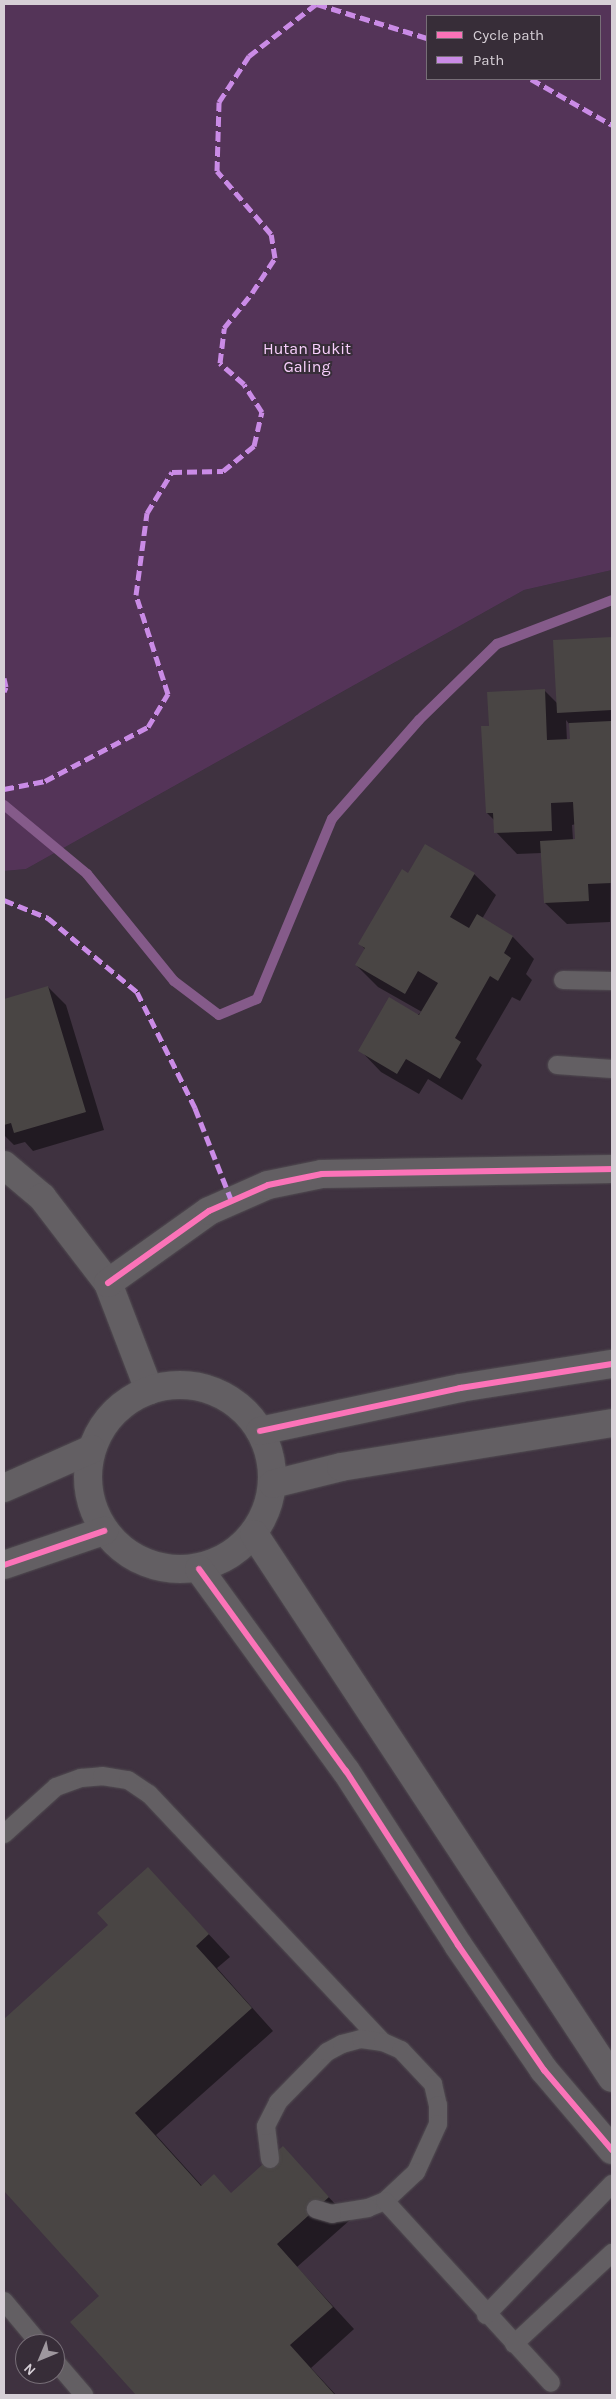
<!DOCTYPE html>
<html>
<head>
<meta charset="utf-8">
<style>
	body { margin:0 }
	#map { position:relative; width:616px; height:2399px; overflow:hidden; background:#353035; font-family:Karla,sans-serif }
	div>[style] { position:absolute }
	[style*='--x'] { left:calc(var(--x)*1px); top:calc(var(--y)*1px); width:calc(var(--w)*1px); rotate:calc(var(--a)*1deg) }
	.built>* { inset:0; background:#3f3240 }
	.green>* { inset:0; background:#543458 }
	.shadow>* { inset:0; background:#0007 }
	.stream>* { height:10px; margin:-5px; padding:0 5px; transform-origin:5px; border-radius:5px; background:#855b8a }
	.building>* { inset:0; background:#494544 }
	.roads { filter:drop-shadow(0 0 1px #514c51) drop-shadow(0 0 1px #514c51) }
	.service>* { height:18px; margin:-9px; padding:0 9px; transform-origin:9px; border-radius:9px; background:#635f63 }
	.minor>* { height:28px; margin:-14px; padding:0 14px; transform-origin:14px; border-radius:14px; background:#635f63 }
	.minor>.ring { margin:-14px; padding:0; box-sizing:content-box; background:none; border:28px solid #635f63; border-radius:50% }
	.quiet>* { height:5px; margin-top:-2.5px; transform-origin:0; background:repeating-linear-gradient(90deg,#ca8be6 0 10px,transparent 0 15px) }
	.cycleway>* { height:6px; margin:-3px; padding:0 3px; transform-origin:3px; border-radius:3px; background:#fb73b8 }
	span { translate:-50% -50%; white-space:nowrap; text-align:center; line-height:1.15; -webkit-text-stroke:4px #372d38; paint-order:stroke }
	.park-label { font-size:16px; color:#f8cffc }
	.frame { position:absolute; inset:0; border:5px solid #d6cfd6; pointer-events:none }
	.legend { position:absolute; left:426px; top:15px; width:175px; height:65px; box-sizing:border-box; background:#372d38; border:1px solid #776e77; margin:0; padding:6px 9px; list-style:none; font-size:15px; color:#d6cfd6 }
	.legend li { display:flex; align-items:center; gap:10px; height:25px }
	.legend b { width:25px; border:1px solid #776e77 }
	.north { position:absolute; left:15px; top:2334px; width:50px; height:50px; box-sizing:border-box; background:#372d38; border:1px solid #776e77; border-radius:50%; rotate:225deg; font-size:14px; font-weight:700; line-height:20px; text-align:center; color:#d6cfd6 }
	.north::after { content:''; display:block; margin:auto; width:18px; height:22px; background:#9e979e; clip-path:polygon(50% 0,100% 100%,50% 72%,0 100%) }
</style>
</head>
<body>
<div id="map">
	<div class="built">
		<div style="clip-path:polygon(evenodd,612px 570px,612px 2395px,4px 2395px,4px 871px,26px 869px,524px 590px,612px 570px,25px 2344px,55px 2344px,55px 2374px,25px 2374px,25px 2344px)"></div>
	</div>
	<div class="green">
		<div style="clip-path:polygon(evenodd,4px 4px,612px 4px,612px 570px,524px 590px,26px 869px,4px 871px,4px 4px,427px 16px,600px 16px,600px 79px,427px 79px,427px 16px)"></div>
	</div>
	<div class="shadow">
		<div style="clip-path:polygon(evenodd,612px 638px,610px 922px,567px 924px,545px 903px,542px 853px,517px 854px,496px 832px,495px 821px,487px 813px,490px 727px,544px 690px,558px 704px,555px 641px,612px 638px,566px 720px,570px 725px,572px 740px,567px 741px,566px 720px,612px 638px,576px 824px,577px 840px,573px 840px,572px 825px,576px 824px)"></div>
		<div style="clip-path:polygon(474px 874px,496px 895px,482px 919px,513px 937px,534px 959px,526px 974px,532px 980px,520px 1001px,512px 997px,476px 1059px,482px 1065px,462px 1100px,428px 1079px,419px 1094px,381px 1072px,360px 1050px,422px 1012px,378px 987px,356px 965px,365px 949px,360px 944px,408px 875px)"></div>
		<div style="clip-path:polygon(48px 987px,66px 1005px,104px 1130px,33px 1151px,25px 1142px,14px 1145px,4px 1135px,4px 1000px)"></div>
		<div style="clip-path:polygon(148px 1869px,230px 1957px,217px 1968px,273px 2031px,156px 2135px,202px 2186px,232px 2194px,283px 2148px,350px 2220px,297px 2267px,354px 2329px,311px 2368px,336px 2395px,137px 2395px,72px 2322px,101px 2296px,4px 2189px,4px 2021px,110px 1926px)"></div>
	</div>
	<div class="stream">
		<div style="--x:4;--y:805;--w:108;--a:39.7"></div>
		<div style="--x:87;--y:874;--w:138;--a:50.9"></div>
		<div style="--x:174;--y:981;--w:56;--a:37.1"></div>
		<div style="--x:219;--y:1015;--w:41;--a:-22.8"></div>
		<div style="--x:257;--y:999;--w:195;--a:-67.4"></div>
		<div style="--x:332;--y:819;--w:132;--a:-48.7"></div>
		<div style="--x:419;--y:720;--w:109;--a:-44.3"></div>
		<div style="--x:497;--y:644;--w:123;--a:-20.9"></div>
	</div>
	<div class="building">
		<div style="clip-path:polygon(612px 637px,612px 710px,557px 713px,553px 640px)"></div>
		<div style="clip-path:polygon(545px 689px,547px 740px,570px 739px,569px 723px,611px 721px,612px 883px,588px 884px,589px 901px,544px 903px,540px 841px,575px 839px,573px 802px,551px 803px,552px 831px,494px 833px,493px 813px,486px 813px,481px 726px,489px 726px,487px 692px)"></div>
		<div style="clip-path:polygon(425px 844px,475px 873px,450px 917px,469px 928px,477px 914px,513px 936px,504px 953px,511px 958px,498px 981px,490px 976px,455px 1038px,461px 1042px,440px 1079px,406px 1059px,397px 1074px,358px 1051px,389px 997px,419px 1015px,438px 983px,418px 971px,405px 994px,355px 965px,365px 948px,358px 944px,402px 869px,408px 873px)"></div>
		<div style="clip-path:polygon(48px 986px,86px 1112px,14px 1133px,11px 1123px,4px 1125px,4px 999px)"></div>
		<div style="clip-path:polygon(148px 1867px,209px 1934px,196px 1946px,252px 2008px,135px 2113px,201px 2186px,214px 2174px,231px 2193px,283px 2146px,329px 2197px,277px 2244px,333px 2307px,290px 2345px,335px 2395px,136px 2395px,70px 2322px,99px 2296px,4px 2191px,4px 2019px,108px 1925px,97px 1913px)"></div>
	</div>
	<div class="roads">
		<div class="service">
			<div style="--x:563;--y:980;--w:49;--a:1.2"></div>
			<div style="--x:557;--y:1065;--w:55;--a:4.2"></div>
			<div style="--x:4;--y:1834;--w:70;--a:-42.1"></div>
			<div style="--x:56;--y:1787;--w:27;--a:-20"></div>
			<div style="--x:81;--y:1778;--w:21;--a:-5"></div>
			<div style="--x:102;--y:1776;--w:26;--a:9"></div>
			<div style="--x:128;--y:1780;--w:25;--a:34"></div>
			<div style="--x:149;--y:1794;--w:341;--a:46.7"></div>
			<div style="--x:270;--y:2159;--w:33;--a:-97"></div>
			<div style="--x:266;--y:2126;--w:27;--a:-63"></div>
			<div style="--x:278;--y:2102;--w:70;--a:-45.6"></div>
			<div style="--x:327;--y:2052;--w:17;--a:-28"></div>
			<div style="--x:342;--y:2044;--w:20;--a:-15"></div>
			<div style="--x:361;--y:2039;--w:22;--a:8"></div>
			<div style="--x:383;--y:2042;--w:20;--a:24"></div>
			<div style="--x:401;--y:2050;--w:47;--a:46.7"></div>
			<div style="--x:433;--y:2084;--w:22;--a:77"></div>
			<div style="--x:438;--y:2105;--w:19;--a:90"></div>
			<div style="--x:438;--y:2124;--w:53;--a:114.6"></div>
			<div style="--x:416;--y:2172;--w:42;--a:136.9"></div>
			<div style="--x:385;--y:2201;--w:18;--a:158"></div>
			<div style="--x:368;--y:2208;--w:36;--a:171"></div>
			<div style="--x:332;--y:2214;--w:17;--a:-163"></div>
			<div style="--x:385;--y:2201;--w:246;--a:47.6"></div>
			<div style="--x:4;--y:2301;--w:56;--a:50.1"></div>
			<div style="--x:486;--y:2315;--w:182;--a:-46.1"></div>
			<div style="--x:514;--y:2344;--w:134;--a:-42.9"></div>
			<div style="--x:55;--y:2361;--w:45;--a:49.5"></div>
		</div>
		<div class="minor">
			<div style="--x:4;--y:1165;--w:50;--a:40.1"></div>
			<div style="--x:42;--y:1197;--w:108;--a:52.5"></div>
			<div style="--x:108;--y:1283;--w:115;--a:69"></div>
			<div style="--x:108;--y:1283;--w:124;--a:-35.5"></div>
			<div style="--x:209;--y:1211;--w:64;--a:-23.8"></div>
			<div style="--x:268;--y:1185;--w:55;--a:-11.5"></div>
			<div style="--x:322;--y:1174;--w:290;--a:-1"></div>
			<div class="ring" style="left:88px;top:1385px;width:156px;height:156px"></div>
			<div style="--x:260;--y:1431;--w:205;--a:-12.1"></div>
			<div style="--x:460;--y:1388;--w:154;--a:-9"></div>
			<div style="--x:273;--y:1484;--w:70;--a:-14"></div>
			<div style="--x:341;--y:1467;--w:275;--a:-9.2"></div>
			<div style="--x:4;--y:1488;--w:96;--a:-23.9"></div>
			<div style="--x:254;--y:1534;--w:651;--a:56.65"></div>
			<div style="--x:4;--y:1565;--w:106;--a:-18.8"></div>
			<div style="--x:199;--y:1569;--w:250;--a:54"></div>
			<div style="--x:346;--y:1771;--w:207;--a:57.2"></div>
			<div style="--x:458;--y:1945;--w:152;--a:55.5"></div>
			<div style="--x:544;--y:2070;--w:105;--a:49.6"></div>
		</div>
	</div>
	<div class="quiet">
		<div style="--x:317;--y:4;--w:115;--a:17.2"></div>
		<div style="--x:531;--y:79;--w:93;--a:29.6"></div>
		<div style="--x:4;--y:678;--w:9;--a:77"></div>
		<div style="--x:6;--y:687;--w:5;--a:112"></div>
		<div style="--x:4;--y:789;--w:42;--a:-11"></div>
		<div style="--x:45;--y:781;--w:116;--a:-27.7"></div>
		<div style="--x:148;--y:727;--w:39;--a:-59"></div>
		<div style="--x:168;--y:694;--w:104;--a:-107.9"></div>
		<div style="--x:136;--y:595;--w:83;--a:-82.4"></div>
		<div style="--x:147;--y:513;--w:48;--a:-58.6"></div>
		<div style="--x:172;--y:472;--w:51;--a:-1.1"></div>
		<div style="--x:223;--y:471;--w:40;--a:-39"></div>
		<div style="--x:254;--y:446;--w:35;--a:-77"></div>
		<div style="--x:262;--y:412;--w:33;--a:-123"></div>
		<div style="--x:244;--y:384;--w:32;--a:-139"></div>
		<div style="--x:220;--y:363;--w:35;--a:-83"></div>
		<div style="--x:224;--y:328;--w:45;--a:-51.3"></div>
		<div style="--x:252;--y:293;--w:42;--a:-56.7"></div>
		<div style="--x:275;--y:258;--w:24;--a:-99"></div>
		<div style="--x:271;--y:234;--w:83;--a:-130.6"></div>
		<div style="--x:217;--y:171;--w:69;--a:-88.3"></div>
		<div style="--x:219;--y:102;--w:55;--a:-56.9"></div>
		<div style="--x:249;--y:56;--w:85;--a:-37.8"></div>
		<div style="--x:4;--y:900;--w:48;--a:22.2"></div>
		<div style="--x:48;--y:918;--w:116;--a:39.7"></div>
		<div style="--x:137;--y:992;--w:130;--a:63.4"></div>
		<div style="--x:195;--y:1108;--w:101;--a:68.5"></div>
	</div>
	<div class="cycleway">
		<div style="--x:108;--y:1283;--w:124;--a:-35.5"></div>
		<div style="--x:209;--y:1211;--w:64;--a:-23.8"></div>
		<div style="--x:268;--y:1185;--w:55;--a:-11.5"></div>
		<div style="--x:322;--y:1174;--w:290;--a:-1"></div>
		<div style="--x:260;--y:1431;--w:205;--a:-12.1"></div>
		<div style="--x:460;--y:1388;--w:154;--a:-9"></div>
		<div style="--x:4;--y:1565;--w:106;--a:-18.8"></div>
		<div style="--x:199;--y:1569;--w:250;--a:54"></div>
		<div style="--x:346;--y:1771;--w:207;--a:57.2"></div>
		<div style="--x:458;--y:1945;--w:152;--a:55.5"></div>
		<div style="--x:544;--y:2070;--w:105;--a:49.6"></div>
	</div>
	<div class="park-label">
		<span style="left:307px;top:358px">Hutan Bukit<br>Galing</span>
	</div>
	<div class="frame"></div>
	<ul class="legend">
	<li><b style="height:6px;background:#fb73b8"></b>Cycle path</li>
	<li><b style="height:6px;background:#ca8be6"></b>Path</li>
	</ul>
	<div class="north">N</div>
</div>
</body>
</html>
